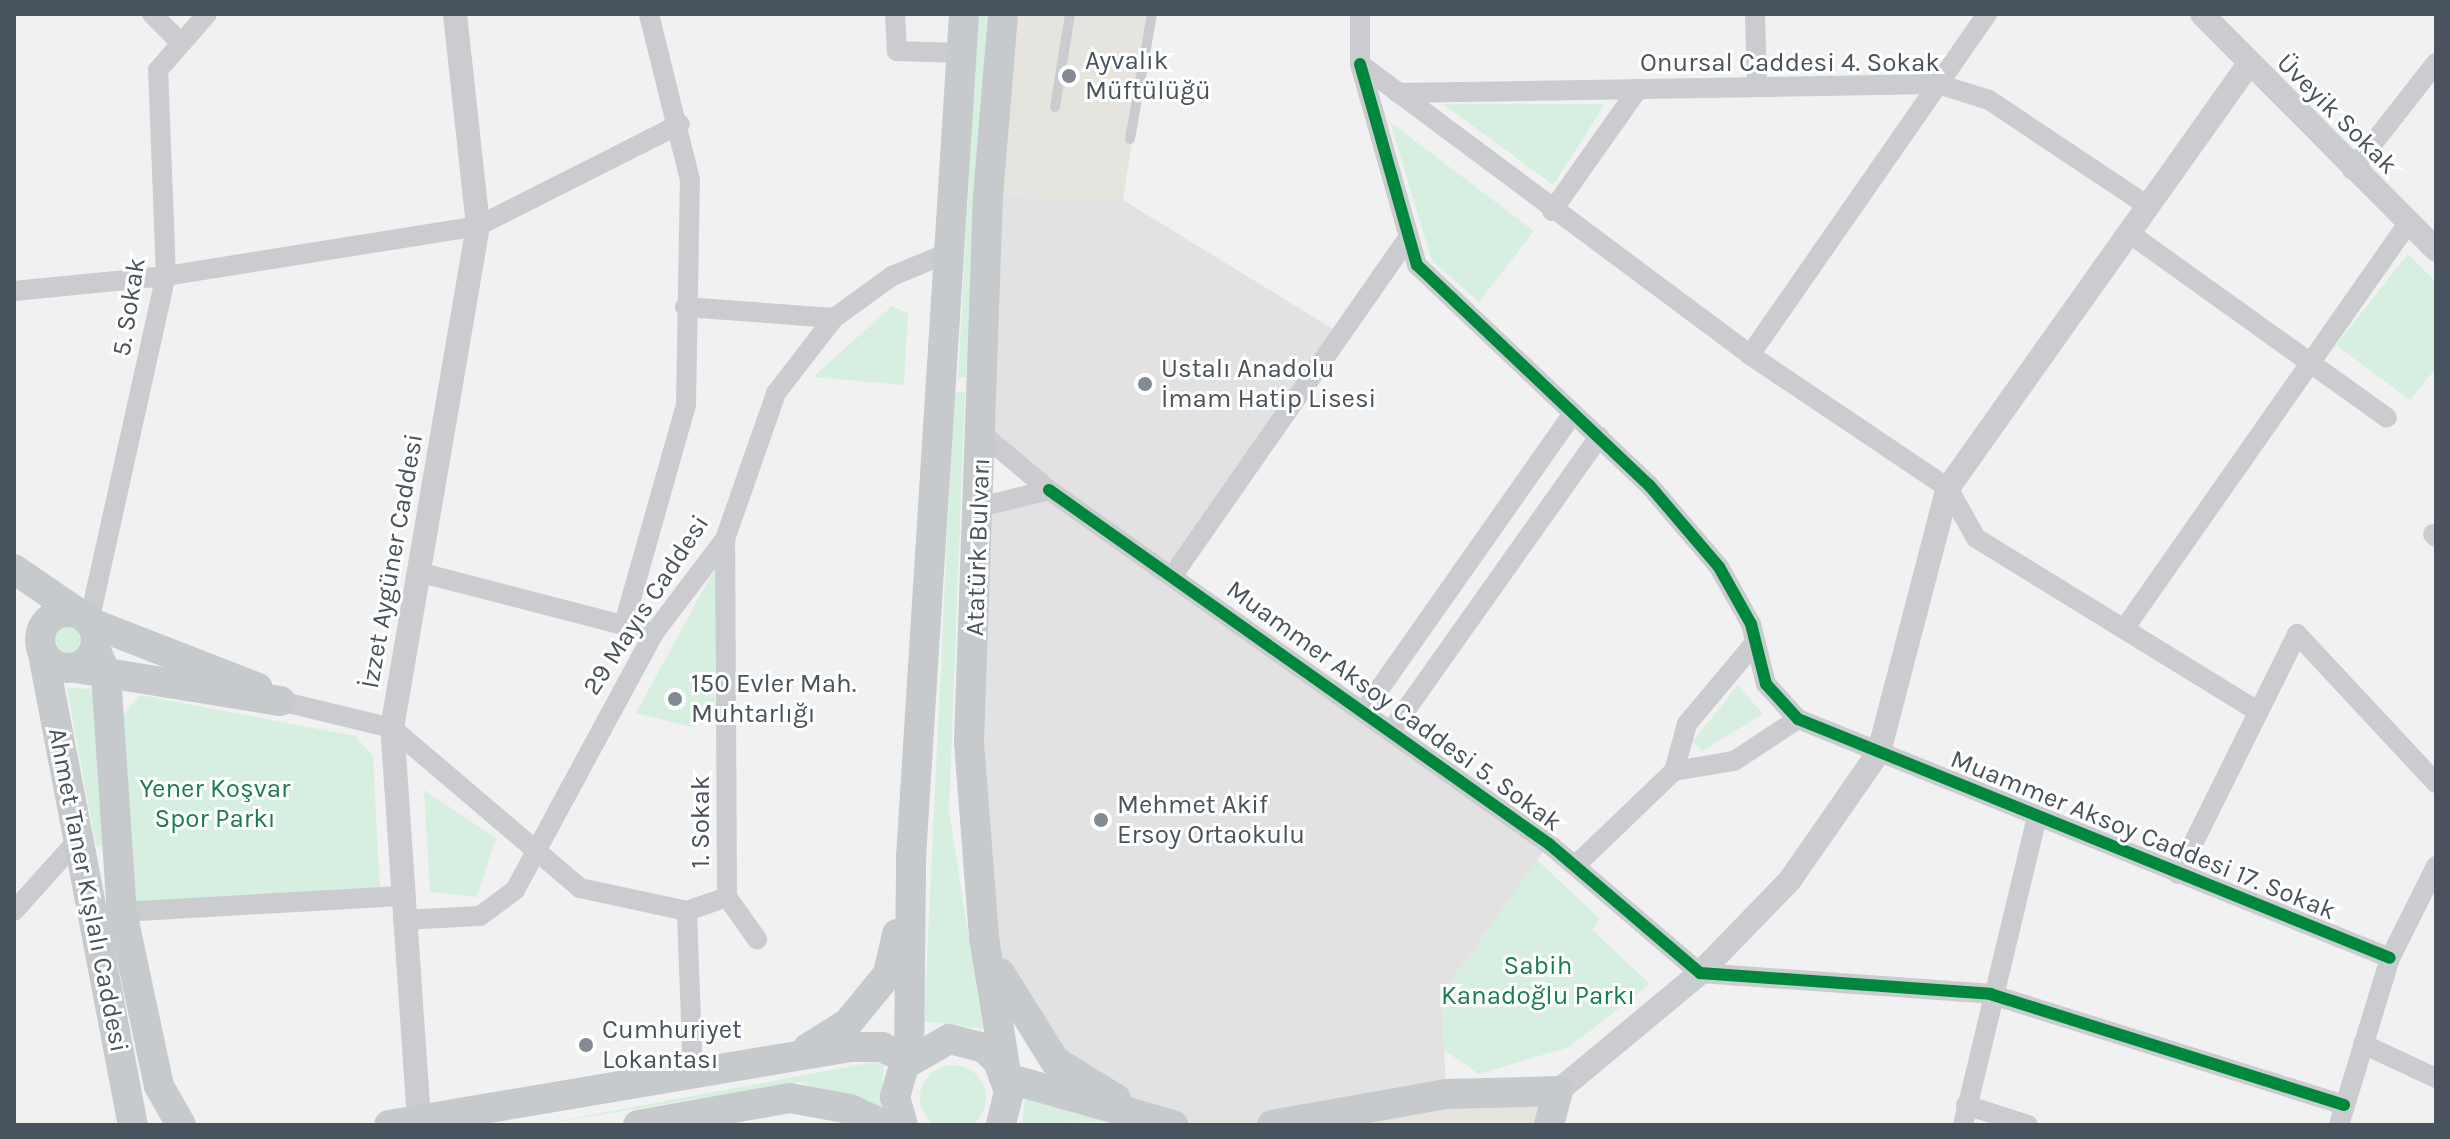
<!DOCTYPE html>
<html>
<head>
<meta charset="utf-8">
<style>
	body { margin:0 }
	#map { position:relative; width:2450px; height:1139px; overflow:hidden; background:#f1f1f1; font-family:Karla,sans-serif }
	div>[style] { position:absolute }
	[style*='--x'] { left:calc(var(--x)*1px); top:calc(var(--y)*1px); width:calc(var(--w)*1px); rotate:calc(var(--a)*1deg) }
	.commercial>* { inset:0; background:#e6e4df }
	.education>* { inset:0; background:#e3e2e3 }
	.green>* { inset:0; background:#d6efe0 }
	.round { border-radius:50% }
	.service>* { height:10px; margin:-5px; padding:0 5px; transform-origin:5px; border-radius:5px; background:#cacccf }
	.minor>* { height:20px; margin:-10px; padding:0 10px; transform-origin:10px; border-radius:10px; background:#cacccf }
	.tertiary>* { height:24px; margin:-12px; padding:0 12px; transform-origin:12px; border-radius:12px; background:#cacccf }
	.primary>* { height:30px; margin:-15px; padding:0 15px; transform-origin:15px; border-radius:15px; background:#c6cacd }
	.primary>.ring { margin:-15px; padding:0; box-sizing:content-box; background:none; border:30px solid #c6cacd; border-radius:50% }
	.cycleway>* { height:12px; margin:-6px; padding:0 6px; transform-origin:6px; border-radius:6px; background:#00873e }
	.dots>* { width:22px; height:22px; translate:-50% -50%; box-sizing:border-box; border:4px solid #fff; border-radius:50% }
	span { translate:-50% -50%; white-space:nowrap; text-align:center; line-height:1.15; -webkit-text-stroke:6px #fff; paint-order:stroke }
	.poi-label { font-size:26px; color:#48535d }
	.left { translate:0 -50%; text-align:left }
	.street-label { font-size:26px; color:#48535d }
	.park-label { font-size:26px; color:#197d4c }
	.frame { position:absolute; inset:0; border:16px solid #48535d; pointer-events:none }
</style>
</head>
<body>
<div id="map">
	<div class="commercial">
		<div style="clip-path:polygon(1003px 14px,1152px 14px,1123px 200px,988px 195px)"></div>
		<div style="clip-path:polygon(1558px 1091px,1549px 1125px,1272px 1125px)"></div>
	</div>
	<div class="education">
		<div style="clip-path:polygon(988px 195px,1123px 200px,1341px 334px,1174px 575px,1549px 844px,1442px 994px,1446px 1094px,1272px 1125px,1173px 1125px,1055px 1061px,984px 938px,980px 507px,1048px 491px,982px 434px)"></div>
	</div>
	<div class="green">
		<div style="clip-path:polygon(978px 14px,987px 14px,966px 377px,958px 378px)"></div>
		<div style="clip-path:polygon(1443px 104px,1605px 104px,1553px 185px)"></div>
		<div style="clip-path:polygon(1390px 122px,1534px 231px,1479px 302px,1432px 261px)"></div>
		<div style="clip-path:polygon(2408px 254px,2436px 282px,2436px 368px,2410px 400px,2336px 345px)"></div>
		<div style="clip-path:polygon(892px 306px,908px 313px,904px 385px,813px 377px)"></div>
		<div style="clip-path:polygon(954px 392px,965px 392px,949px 811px,983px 1029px,924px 1021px)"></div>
		<div style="clip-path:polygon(718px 563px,714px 717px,691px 727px,636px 713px)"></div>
		<div class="round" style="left:50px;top:624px;width:36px;height:36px"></div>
		<div style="clip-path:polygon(1738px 685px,1763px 714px,1702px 751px,1693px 741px)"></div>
		<div style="clip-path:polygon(67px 688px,95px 689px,104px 845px,96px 846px)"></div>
		<div style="clip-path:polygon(140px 695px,355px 736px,373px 756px,380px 889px,129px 903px,118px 721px)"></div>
		<div style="clip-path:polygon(424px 790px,496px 838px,477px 897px,430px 892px)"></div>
		<div style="clip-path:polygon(1537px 860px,1600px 919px,1592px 930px,1650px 984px,1569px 1047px,1479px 1074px,1444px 1050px,1442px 994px)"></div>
		<div style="clip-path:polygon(884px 1060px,881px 1109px,799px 1082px,538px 1125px)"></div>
		<div class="round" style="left:920px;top:1065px;width:66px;height:66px"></div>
		<div style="clip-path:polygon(1026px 1089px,1118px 1121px,1022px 1124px)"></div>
	</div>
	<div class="service">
		<div style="--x:1055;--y:107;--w:94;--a:-80.8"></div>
		<div style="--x:1130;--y:139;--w:127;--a:-80"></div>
	</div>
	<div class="minor">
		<div style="--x:152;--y:14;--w:38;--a:45"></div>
		<div style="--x:895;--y:14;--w:37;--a:87"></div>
		<div style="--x:897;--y:51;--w:65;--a:1.8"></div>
		<div style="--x:1360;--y:14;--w:50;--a:90"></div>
		<div style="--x:1360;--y:64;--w:487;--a:36.7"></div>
		<div style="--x:1750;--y:355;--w:239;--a:33.9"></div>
		<div style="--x:1948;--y:488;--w:57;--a:60.8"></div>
		<div style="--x:1976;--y:538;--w:329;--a:31.6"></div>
		<div style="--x:1755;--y:14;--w:73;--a:88.4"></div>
		<div style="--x:1360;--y:64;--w:209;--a:74.2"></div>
		<div style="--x:1417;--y:265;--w:320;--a:43.5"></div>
		<div style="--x:1649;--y:485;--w:108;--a:49.5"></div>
		<div style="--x:1719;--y:567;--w:65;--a:60.7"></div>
		<div style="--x:1751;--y:624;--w:62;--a:76"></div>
		<div style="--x:1766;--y:684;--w:47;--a:47.6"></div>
		<div style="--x:1798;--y:719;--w:638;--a:21.98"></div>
		<div style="--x:1398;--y:93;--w:540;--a:-0.95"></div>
		<div style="--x:1938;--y:84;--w:53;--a:17.4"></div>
		<div style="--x:1989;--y:100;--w:191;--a:33.7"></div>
		<div style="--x:2352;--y:170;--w:136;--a:-51.9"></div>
		<div style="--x:1552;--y:211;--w:149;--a:-54.8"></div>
		<div style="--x:2129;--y:233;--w:317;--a:35.6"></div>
		<div style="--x:14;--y:291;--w:153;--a:-5.6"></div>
		<div style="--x:166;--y:276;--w:316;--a:-9.1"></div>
		<div style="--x:478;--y:226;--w:226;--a:-26.8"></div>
		<div style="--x:685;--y:307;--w:149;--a:4.2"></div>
		<div style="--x:1750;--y:355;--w:415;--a:-55.2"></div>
		<div style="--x:1049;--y:490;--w:613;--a:35.3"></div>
		<div style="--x:1549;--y:844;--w:199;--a:40.5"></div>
		<div style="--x:1700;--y:973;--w:291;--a:4.1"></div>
		<div style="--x:1990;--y:994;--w:371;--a:17.4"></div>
		<div style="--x:980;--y:507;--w:71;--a:-13.8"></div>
		<div style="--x:1049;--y:490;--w:87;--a:-140.1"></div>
		<div style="--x:2433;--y:534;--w:4;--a:45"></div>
		<div style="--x:418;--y:572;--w:244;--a:14.5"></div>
		<div style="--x:1173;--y:575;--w:406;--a:-55.1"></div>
		<div style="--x:89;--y:622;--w:354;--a:-77.5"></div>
		<div style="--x:166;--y:276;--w:206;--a:-92.2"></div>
		<div style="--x:158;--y:70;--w:74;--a:-48.8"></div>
		<div style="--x:624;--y:624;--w:228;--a:-74.2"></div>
		<div style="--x:686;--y:405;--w:225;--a:-89"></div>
		<div style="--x:690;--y:180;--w:171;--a:-103.9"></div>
		<div style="--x:2124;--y:629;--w:495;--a:-55"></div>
		<div style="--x:280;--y:701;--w:115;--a:13.6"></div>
		<div style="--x:392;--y:728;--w:247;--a:40.4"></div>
		<div style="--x:580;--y:888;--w:109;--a:12.1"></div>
		<div style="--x:1366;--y:708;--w:360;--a:-54.9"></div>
		<div style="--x:1393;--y:728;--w:357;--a:-54.7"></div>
		<div style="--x:1674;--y:771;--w:61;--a:-9.5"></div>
		<div style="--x:1734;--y:761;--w:77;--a:-33.3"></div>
		<div style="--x:1576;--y:865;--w:136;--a:-43.8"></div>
		<div style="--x:1674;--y:771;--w:49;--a:-74.5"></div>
		<div style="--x:1687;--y:724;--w:104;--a:-50.1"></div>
		<div style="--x:2178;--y:874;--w:268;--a:-63.6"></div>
		<div style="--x:2297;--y:634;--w:204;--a:47"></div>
		<div style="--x:727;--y:897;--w:52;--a:54.5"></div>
		<div style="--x:14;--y:911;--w:96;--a:-48"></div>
		<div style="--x:122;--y:912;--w:279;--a:-3.3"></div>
		<div style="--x:403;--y:920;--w:77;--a:-3"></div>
		<div style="--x:480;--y:916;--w:44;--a:-36.6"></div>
		<div style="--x:515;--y:890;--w:292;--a:-61.6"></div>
		<div style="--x:654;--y:633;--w:118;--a:-52.9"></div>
		<div style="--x:725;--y:539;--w:155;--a:-70.7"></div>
		<div style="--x:776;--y:393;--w:95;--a:-52.3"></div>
		<div style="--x:834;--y:318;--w:72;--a:-35.9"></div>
		<div style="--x:892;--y:276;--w:63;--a:-22.5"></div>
		<div style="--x:2363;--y:1044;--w:81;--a:25"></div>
		<div style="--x:693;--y:1076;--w:165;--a:-92.1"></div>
		<div style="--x:687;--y:911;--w:42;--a:-19.3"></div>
		<div style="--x:727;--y:897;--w:358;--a:-90.3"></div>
		<div style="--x:1966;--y:1105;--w:65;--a:17.9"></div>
		<div style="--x:1963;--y:1125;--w:318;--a:-76.5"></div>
		<div style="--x:2339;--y:1125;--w:175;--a:-73"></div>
		<div style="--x:2390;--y:958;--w:103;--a:-63.4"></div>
	</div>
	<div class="tertiary">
		<div style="--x:2202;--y:14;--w:332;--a:45.2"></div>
		<div style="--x:1558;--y:1091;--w:185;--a:-39.7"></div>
		<div style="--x:1700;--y:973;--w:129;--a:-45.9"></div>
		<div style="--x:1790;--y:880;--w:156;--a:-55.2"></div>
		<div style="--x:1879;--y:752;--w:273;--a:-75.4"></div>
		<div style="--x:1948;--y:488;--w:519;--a:-54.65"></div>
		<div style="--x:419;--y:1120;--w:393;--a:-93.9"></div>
		<div style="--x:392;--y:728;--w:509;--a:-80.28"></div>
		<div style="--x:478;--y:226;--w:213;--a:-96.2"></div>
	</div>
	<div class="primary">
		<div style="--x:1003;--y:14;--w:182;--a:94.7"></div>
		<div style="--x:988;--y:195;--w:547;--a:91.99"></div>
		<div style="--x:969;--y:742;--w:197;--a:85.6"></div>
		<div style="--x:984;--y:938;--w:142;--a:80.7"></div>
		<div style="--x:1007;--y:1078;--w:173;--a:15.8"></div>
		<div style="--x:14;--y:569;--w:81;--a:34.5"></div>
		<div class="ring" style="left:40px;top:612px;width:26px;height:26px"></div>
		<div style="--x:89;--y:622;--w:181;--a:21.3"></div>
		<div style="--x:95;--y:648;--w:28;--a:67"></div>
		<div style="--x:106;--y:674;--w:239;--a:86.2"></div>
		<div style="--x:122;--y:912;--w:178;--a:78"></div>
		<div style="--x:159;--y:1086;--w:45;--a:60.6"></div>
		<div style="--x:43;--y:654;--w:480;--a:79.2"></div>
		<div style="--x:76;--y:668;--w:207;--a:9.2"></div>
		<div style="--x:1000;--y:973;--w:104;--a:58"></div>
		<div style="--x:1055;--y:1061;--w:72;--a:31.9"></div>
		<div style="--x:808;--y:1048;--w:47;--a:-32"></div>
		<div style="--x:848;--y:1023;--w:63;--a:-50.8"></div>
		<div style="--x:888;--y:974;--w:41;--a:-77.3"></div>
		<div style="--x:389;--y:1125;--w:470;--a:-9.6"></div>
		<div style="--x:852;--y:1047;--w:30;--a:0"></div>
		<div style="--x:882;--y:1047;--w:30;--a:26"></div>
		<div style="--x:909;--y:1060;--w:203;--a:-89.4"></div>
		<div style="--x:911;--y:857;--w:845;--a:-86.4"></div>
		<div style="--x:638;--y:1125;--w:154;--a:-10.1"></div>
		<div style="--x:790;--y:1098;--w:61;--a:10.4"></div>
		<div style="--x:850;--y:1109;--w:38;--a:25"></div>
		<div style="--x:903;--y:1125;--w:29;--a:-106"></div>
		<div style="--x:895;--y:1097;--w:33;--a:-74"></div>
		<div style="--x:904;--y:1065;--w:52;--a:-30"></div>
		<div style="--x:949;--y:1039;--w:36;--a:14"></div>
		<div style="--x:984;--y:1048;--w:19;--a:43"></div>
		<div style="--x:998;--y:1061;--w:33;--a:70"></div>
		<div style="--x:1009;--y:1092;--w:34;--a:104"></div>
		<div style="--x:1272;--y:1125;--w:177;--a:-10.1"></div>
		<div style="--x:1446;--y:1094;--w:112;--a:-1.5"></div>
		<div style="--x:1558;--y:1091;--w:35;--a:105"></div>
	</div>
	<div class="cycleway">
		<div style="--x:1360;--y:64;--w:209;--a:74.2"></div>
		<div style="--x:1417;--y:265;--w:320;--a:43.5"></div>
		<div style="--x:1649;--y:485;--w:108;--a:49.5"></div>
		<div style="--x:1719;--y:567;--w:65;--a:60.7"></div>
		<div style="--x:1751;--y:624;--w:62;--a:76"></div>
		<div style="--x:1766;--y:684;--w:47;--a:47.6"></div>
		<div style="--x:1798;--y:719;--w:638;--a:21.98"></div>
		<div style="--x:1049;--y:490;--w:613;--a:35.3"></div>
		<div style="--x:1549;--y:844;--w:199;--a:40.5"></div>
		<div style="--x:1700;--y:973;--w:291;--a:4.1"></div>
		<div style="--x:1990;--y:994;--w:371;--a:17.4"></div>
	</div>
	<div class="dots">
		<div style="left:1069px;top:76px;background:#838a91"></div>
		<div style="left:1145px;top:384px;background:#838a91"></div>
		<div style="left:675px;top:699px;background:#838a91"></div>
		<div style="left:1101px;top:820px;background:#838a91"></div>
		<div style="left:586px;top:1045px;background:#838a91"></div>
	</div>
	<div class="poi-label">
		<span class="left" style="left:1085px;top:76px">Ayvalık<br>Müftülüğü</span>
		<span class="left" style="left:1161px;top:384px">Ustalı Anadolu<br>İmam Hatip Lisesi</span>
		<span class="left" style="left:691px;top:699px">150 Evler Mah.<br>Muhtarlığı</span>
		<span class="left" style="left:1117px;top:820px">Mehmet Akif<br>Ersoy Ortaokulu</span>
		<span class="left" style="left:602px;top:1045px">Cumhuriyet<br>Lokantası</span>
	</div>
	<div class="street-label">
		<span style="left:1790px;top:63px">Onursal Caddesi 4. Sokak</span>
		<span style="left:2337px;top:114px;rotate:45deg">Üveyik Sokak</span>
		<span style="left:129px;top:307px;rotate:-81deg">5. Sokak</span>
		<span style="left:978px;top:547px;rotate:-88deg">Atatürk Bulvarı</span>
		<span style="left:392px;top:561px;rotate:-80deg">İzzet Aygüner Caddesi</span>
		<span style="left:646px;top:605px;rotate:-57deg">29 Mayıs Caddesi</span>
		<span style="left:1394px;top:706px;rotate:36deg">Muammer Aksoy Caddesi 5. Sokak</span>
		<span style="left:701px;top:822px;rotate:-90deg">1. Sokak</span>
		<span style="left:2143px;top:835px;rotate:22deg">Muammer Aksoy Caddesi 17. Sokak</span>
		<span style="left:88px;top:890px;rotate:79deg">Ahmet Taner Kışlalı Caddesi</span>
	</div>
	<div class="park-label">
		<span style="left:215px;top:804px">Yener Koşvar<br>Spor Parkı</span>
		<span style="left:1538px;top:981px">Sabih<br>Kanadoğlu Parkı</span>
	</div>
	<div class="frame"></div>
</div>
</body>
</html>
